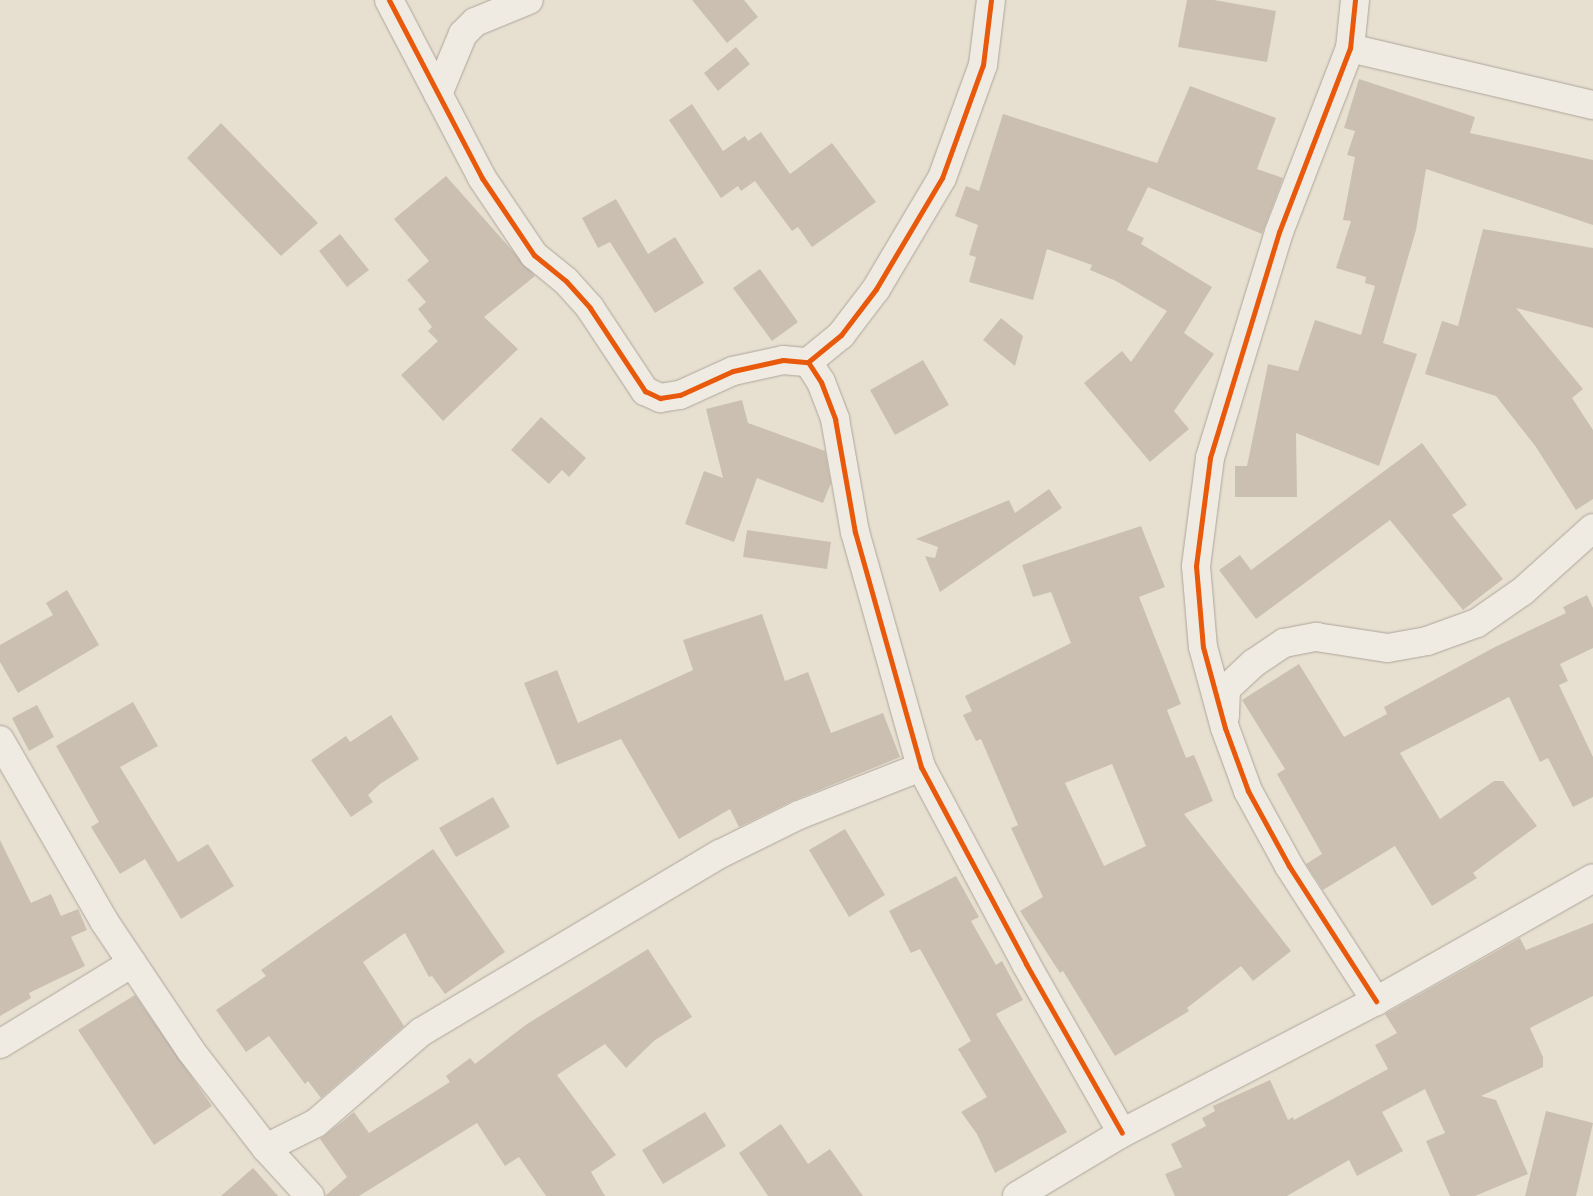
<!DOCTYPE html>
<html>
<head>
<meta charset="utf-8">
<style>
	body { margin:0 }
	#map { position:relative; width:1593px; height:1196px; overflow:hidden; background:#e7e0d1; font-family:"Times New Roman",serif }
	div>[style] { position:absolute }
	[style*='--x'] { left:calc(var(--x)*1px); top:calc(var(--y)*1px); width:calc(var(--w)*1px); rotate:calc(var(--a)*1deg) }
	.building>* { inset:0; background:#cbbfb2 }
	.roads { filter:drop-shadow(0 0 1px #ada599) drop-shadow(0 0 1px #ada599) }
	.street>* { height:28px; margin:-14px; padding:0 14px; transform-origin:14px; border-radius:14px; background:#efebe3 }
	.secondary>* { height:28px; margin:-14px; padding:0 14px; transform-origin:14px; border-radius:14px; background:#efebe3 }
	.cycleway>* { height:5px; margin:-2.5px; padding:0 2.5px; transform-origin:2.5px; border-radius:2.5px; background:#e8590c }
	span { translate:-50% -50%; white-space:nowrap; text-align:center; line-height:1.15; -webkit-text-stroke:5px #f7eed8; paint-order:stroke }
</style>
</head>
<body>
<div id="map">
	<div class="building">
		<div style="clip-path:polygon(692px 0,744px 0,758px 17px,727px 43px)"></div>
		<div style="clip-path:polygon(1187px 0,1214px 0,1276px 11px,1267px 62px,1178px 47px)"></div>
		<div style="clip-path:polygon(736px 47px,750px 64px,718px 91px,704px 73px)"></div>
		<div style="clip-path:polygon(1359px 79px,1475px 117px,1470px 133px,1593px 160px,1593px 225px,1426px 169px,1416px 230px,1383px 343px,1417px 354px,1379px 466px,1296px 433px,1297px 497px,1235px 497px,1235px 466px,1247px 466px,1268px 364px,1298px 371px,1315px 320px,1361px 335px,1375px 286px,1365px 283px,1366px 277px,1336px 268px,1351px 221px,1343px 220px,1355px 157px,1347px 155px,1355px 131px,1344px 128px)"></div>
		<div style="clip-path:polygon(1190px 86px,1276px 118px,1257px 169px,1283px 178px,1262px 234px,1148px 187px,1127px 230px,1144px 238px,1141px 244px,1212px 287px,1184px 333px,1214px 354px,1174px 411px,1189px 429px,1150px 462px,1084px 383px,1122px 351px,1131px 362px,1167px 311px,1116px 281px,1090px 270px,1092px 265px,1047px 249px,1033px 300px,969px 282px,976px 257px,969px 255px,978px 225px,955px 216px,966px 186px,979px 191px,1003px 114px,1157px 163px)"></div>
		<div style="clip-path:polygon(692px 104px,723px 151px,745px 136px,748px 141px,761px 132px,790px 174px,832px 143px,876px 202px,812px 247px,798px 227px,792px 231px,755px 181px,741px 191px,738px 186px,721px 198px,669px 120px)"></div>
		<div style="clip-path:polygon(221px 123px,318px 223px,281px 256px,187px 158px)"></div>
		<div style="clip-path:polygon(446px 176px,535px 276px,484px 317px,518px 349px,443px 421px,401px 375px,438px 341px,428px 331px,432px 327px,418px 309px,426px 302px,407px 280px,429px 261px,394px 219px)"></div>
		<div style="clip-path:polygon(616px 199px,648px 254px,675px 237px,704px 283px,655px 313px,610px 242px,598px 248px,582px 218px)"></div>
		<div style="clip-path:polygon(1483px 229px,1593px 248px,1593px 328px,1516px 308px,1583px 389px,1572px 398px,1593px 430px,1593px 499px,1576px 510px,1536px 447px,1496px 396px,1425px 374px,1442px 321px,1458px 326px)"></div>
		<div style="clip-path:polygon(340px 234px,369px 270px,347px 287px,319px 251px)"></div>
		<div style="clip-path:polygon(760px 269px,798px 322px,772px 341px,733px 288px)"></div>
		<div style="clip-path:polygon(1001px 318px,1023px 336px,1015px 366px,983px 340px)"></div>
		<div style="clip-path:polygon(923px 360px,949px 405px,895px 435px,870px 390px)"></div>
		<div style="clip-path:polygon(742px 400px,748px 423px,825px 451px,831px 483px,823px 503px,757px 478px,734px 542px,685px 524px,704px 471px,723px 478px,706px 409px)"></div>
		<div style="clip-path:polygon(541px 417px,586px 458px,569px 477px,562px 470px,549px 484px,511px 450px)"></div>
		<div style="clip-path:polygon(1422px 443px,1467px 505px,1452px 515px,1503px 579px,1463px 610px,1390px 520px,1256px 619px,1219px 570px,1240px 555px,1251px 570px)"></div>
		<div style="clip-path:polygon(1049px 489px,1062px 508px,940px 592px,925px 556px,935px 558px,938px 547px,916px 539px,1009px 500px,1015px 513px)"></div>
		<div style="clip-path:polygon(evenodd,1141px 526px,1165px 587px,1139px 597px,1181px 704px,1167px 710px,1186px 758px,1194px 755px,1213px 801px,1184px 814px,1291px 951px,1253px 981px,1241px 966px,1187px 1008px,1189px 1011px,1115px 1056px,1063px 971px,1060px 973px,1020px 911px,1043px 897px,1011px 828px,1018px 825px,981px 739px,976px 741px,963px 715px,972px 711px,965px 696px,1071px 643px,1051px 592px,1033px 597px,1022px 565px,1141px 526px,1112px 764px,1146px 846px,1104px 866px,1065px 783px,1112px 764px)"></div>
		<div style="clip-path:polygon(747px 530px,831px 542px,827px 569px,743px 557px)"></div>
		<div style="clip-path:polygon(67px 590px,99px 645px,18px 693px,0 662px,0 645px,53px 615px,46px 603px)"></div>
		<div style="clip-path:polygon(1587px 595px,1593px 608px,1593px 648px,1560px 664px,1568px 681px,1559px 685px,1593px 757px,1593px 797px,1573px 807px,1548px 758px,1540px 762px,1509px 697px,1400px 753px,1440px 819px,1494px 781px,1503px 781px,1537px 826px,1473px 873px,1477px 878px,1432px 906px,1395px 846px,1323px 890px,1306px 864px,1322px 854px,1277px 774px,1285px 769px,1242px 700px,1299px 664px,1344px 737px,1387px 714px,1384px 707px,1495px 647px,1566px 613px,1563px 607px)"></div>
		<div style="clip-path:polygon(762px 614px,785px 681px,808px 672px,831px 733px,883px 713px,900px 757px,792px 801px,739px 827px,730px 809px,679px 839px,621px 739px,557px 765px,524px 683px,557px 670px,578px 723px,693px 670px,683px 640px)"></div>
		<div style="clip-path:polygon(133px 702px,158px 746px,120px 767px,178px 862px,208px 844px,234px 886px,181px 919px,145px 859px,120px 874px,91px 827px,99px 822px,56px 746px)"></div>
		<div style="clip-path:polygon(37px 705px,54px 737px,29px 751px,12px 718px)"></div>
		<div style="clip-path:polygon(391px 715px,419px 759px,380px 784px,368px 795px,373px 802px,351px 817px,311px 760px,346px 736px,350px 742px)"></div>
		<div style="clip-path:polygon(493px 797px,510px 827px,456px 857px,439px 828px)"></div>
		<div style="clip-path:polygon(845px 829px,885px 895px,849px 917px,809px 850px)"></div>
		<div style="clip-path:polygon(0 840px,31px 903px,51px 894px,61px 916px,78px 909px,87px 930px,71px 937px,85px 966px,29px 993px,31px 998px,0 1016px)"></div>
		<div style="clip-path:polygon(433px 849px,505px 952px,445px 994px,432px 976px,429px 977px,405px 933px,363px 962px,404px 1026px,321px 1098px,308px 1081px,305px 1084px,269px 1036px,246px 1052px,216px 1010px,266px 976px,261px 970px)"></div>
		<div style="clip-path:polygon(956px 876px,979px 917px,971px 921px,996px 965px,1002px 961px,1023px 1000px,996px 1014px,1067px 1132px,995px 1173px,977px 1134px,961px 1112px,987px 1097px,958px 1049px,971px 1041px,920px 949px,911px 953px,889px 911px)"></div>
		<div style="clip-path:polygon(1593px 923px,1593px 996px,1530px 1028px,1543px 1057px,1543px 1067px,1481px 1096px,1496px 1100px,1528px 1174px,1475px 1196px,1450px 1196px,1426px 1141px,1445px 1133px,1425px 1089px,1382px 1112px,1403px 1151px,1357px 1176px,1349px 1160px,1287px 1196px,1175px 1196px,1165px 1174px,1182px 1167px,1171px 1144px,1206px 1126px,1202px 1118px,1215px 1111px,1213px 1106px,1270px 1080px,1288px 1120px,1293px 1117px,1294px 1120px,1388px 1069px,1375px 1045px,1397px 1033px,1385px 1014px,1520px 938px,1526px 950px)"></div>
		<div style="clip-path:polygon(648px 949px,692px 1017px,655px 1040px,626px 1068px,605px 1044px,557px 1075px,616px 1155px,591px 1172px,605px 1196px,546px 1196px,519px 1157px,505px 1166px,477px 1123px,359px 1196px,325px 1196px,347px 1177px,320px 1139px,343px 1121px,354px 1112px,369px 1133px,450px 1082px,446px 1076px,470px 1058px,475px 1064px,527px 1024px)"></div>
		<div style="clip-path:polygon(135px 995px,212px 1106px,154px 1145px,78px 1030px)"></div>
		<div style="clip-path:polygon(1546px 1111px,1593px 1123px,1576px 1196px,1525px 1196px)"></div>
		<div style="clip-path:polygon(705px 1112px,726px 1146px,663px 1184px,642px 1150px)"></div>
		<div style="clip-path:polygon(781px 1124px,808px 1164px,830px 1149px,863px 1196px,768px 1196px,739px 1153px)"></div>
		<div style="clip-path:polygon(253px 1168px,278px 1196px,221px 1196px)"></div>
	</div>
	<div class="roads">
		<div class="street">
			<div style="--x:389;--y:0;--w:201;--a:62.4"></div>
			<div style="--x:482;--y:178;--w:93;--a:56"></div>
			<div style="--x:534;--y:255;--w:41;--a:39.1"></div>
			<div style="--x:566;--y:281;--w:36;--a:48"></div>
			<div style="--x:590;--y:308;--w:100;--a:56.5"></div>
			<div style="--x:645;--y:391;--w:17;--a:25"></div>
			<div style="--x:660;--y:398;--w:20;--a:-9"></div>
			<div style="--x:680;--y:395;--w:58;--a:-24.4"></div>
			<div style="--x:733;--y:371;--w:51;--a:-12.4"></div>
			<div style="--x:783;--y:360;--w:25;--a:5"></div>
			<div style="--x:808;--y:362;--w:43;--a:-39.3"></div>
			<div style="--x:841;--y:335;--w:58;--a:-52.7"></div>
			<div style="--x:876;--y:289;--w:129;--a:-59.3"></div>
			<div style="--x:942;--y:178;--w:120;--a:-70.1"></div>
			<div style="--x:983;--y:65;--w:65;--a:-83"></div>
			<div style="--x:1355;--y:0;--w:48;--a:95.9"></div>
			<div style="--x:1350;--y:48;--w:197;--a:111.1"></div>
			<div style="--x:1279;--y:232;--w:236;--a:107"></div>
			<div style="--x:1210;--y:458;--w:109;--a:97.4"></div>
			<div style="--x:1196;--y:566;--w:81;--a:85.1"></div>
			<div style="--x:1203;--y:647;--w:84;--a:74.8"></div>
			<div style="--x:1225;--y:728;--w:67;--a:69.9"></div>
			<div style="--x:1248;--y:791;--w:85;--a:61.3"></div>
			<div style="--x:1289;--y:866;--w:161;--a:57.2"></div>
			<div style="--x:1350;--y:48;--w:250;--a:13.2"></div>
			<div style="--x:438;--y:94;--w:65;--a:-67.4"></div>
			<div style="--x:463;--y:34;--w:17;--a:-45"></div>
			<div style="--x:475;--y:22;--w:58;--a:-22.2"></div>
			<div style="--x:808;--y:362;--w:24;--a:57"></div>
			<div style="--x:821;--y:382;--w:40;--a:69"></div>
			<div style="--x:835;--y:419;--w:115;--a:80"></div>
			<div style="--x:855;--y:532;--w:244;--a:74.3"></div>
			<div style="--x:921;--y:767;--w:223;--a:61.9"></div>
			<div style="--x:1026;--y:964;--w:194;--a:60.4"></div>
			<div style="--x:1225;--y:716;--w:27;--a:-88"></div>
			<div style="--x:1226;--y:689;--w:38;--a:-43"></div>
			<div style="--x:1254;--y:663;--w:36;--a:-34"></div>
			<div style="--x:1284;--y:643;--w:33;--a:-11"></div>
			<div style="--x:1316;--y:637;--w:73;--a:8.7"></div>
			<div style="--x:1388;--y:648;--w:40;--a:-10"></div>
			<div style="--x:1427;--y:641;--w:53;--a:-19.8"></div>
			<div style="--x:1477;--y:623;--w:56;--a:-34.8"></div>
			<div style="--x:1523;--y:591;--w:94;--a:-42"></div>
			<div style="--x:0;--y:740;--w:209;--a:60.1"></div>
			<div style="--x:104;--y:921;--w:156;--a:56.2"></div>
			<div style="--x:191;--y:1051;--w:123;--a:52.3"></div>
			<div style="--x:266;--y:1148;--w:65;--a:47.5"></div>
			<div style="--x:0;--y:1044;--w:155;--a:-31.5"></div>
			<div style="--x:266;--y:1148;--w:56;--a:-26.6"></div>
			<div style="--x:316;--y:1123;--w:139;--a:-40.9"></div>
			<div style="--x:421;--y:1032;--w:348;--a:-30.8"></div>
			<div style="--x:720;--y:854;--w:88;--a:-26.3"></div>
			<div style="--x:799;--y:815;--w:131;--a:-21.5"></div>
		</div>
		<div class="secondary">
			<div style="--x:1017;--y:1196;--w:122;--a:-31"></div>
			<div style="--x:1122;--y:1133;--w:286;--a:-27.5"></div>
			<div style="--x:1376;--y:1001;--w:249;--a:-29.5"></div>
		</div>
	</div>
	<div class="cycleway">
		<div style="--x:389;--y:0;--w:201;--a:62.4"></div>
		<div style="--x:482;--y:178;--w:93;--a:56"></div>
		<div style="--x:534;--y:255;--w:41;--a:39.1"></div>
		<div style="--x:566;--y:281;--w:36;--a:48"></div>
		<div style="--x:590;--y:308;--w:100;--a:56.5"></div>
		<div style="--x:645;--y:391;--w:17;--a:25"></div>
		<div style="--x:660;--y:398;--w:20;--a:-9"></div>
		<div style="--x:680;--y:395;--w:58;--a:-24.4"></div>
		<div style="--x:733;--y:371;--w:51;--a:-12.4"></div>
		<div style="--x:783;--y:360;--w:25;--a:5"></div>
		<div style="--x:808;--y:362;--w:43;--a:-39.3"></div>
		<div style="--x:841;--y:335;--w:58;--a:-52.7"></div>
		<div style="--x:876;--y:289;--w:129;--a:-59.3"></div>
		<div style="--x:942;--y:178;--w:120;--a:-70.1"></div>
		<div style="--x:983;--y:65;--w:65;--a:-83"></div>
		<div style="--x:1355;--y:0;--w:48;--a:95.9"></div>
		<div style="--x:1350;--y:48;--w:197;--a:111.1"></div>
		<div style="--x:1279;--y:232;--w:236;--a:107"></div>
		<div style="--x:1210;--y:458;--w:109;--a:97.4"></div>
		<div style="--x:1196;--y:566;--w:81;--a:85.1"></div>
		<div style="--x:1203;--y:647;--w:84;--a:74.8"></div>
		<div style="--x:1225;--y:728;--w:67;--a:69.9"></div>
		<div style="--x:1248;--y:791;--w:85;--a:61.3"></div>
		<div style="--x:1289;--y:866;--w:161;--a:57.2"></div>
		<div style="--x:808;--y:362;--w:24;--a:57"></div>
		<div style="--x:821;--y:382;--w:40;--a:69"></div>
		<div style="--x:835;--y:419;--w:115;--a:80"></div>
		<div style="--x:855;--y:532;--w:244;--a:74.3"></div>
		<div style="--x:921;--y:767;--w:223;--a:61.9"></div>
		<div style="--x:1026;--y:964;--w:194;--a:60.4"></div>
	</div>
</div>
</body>
</html>
